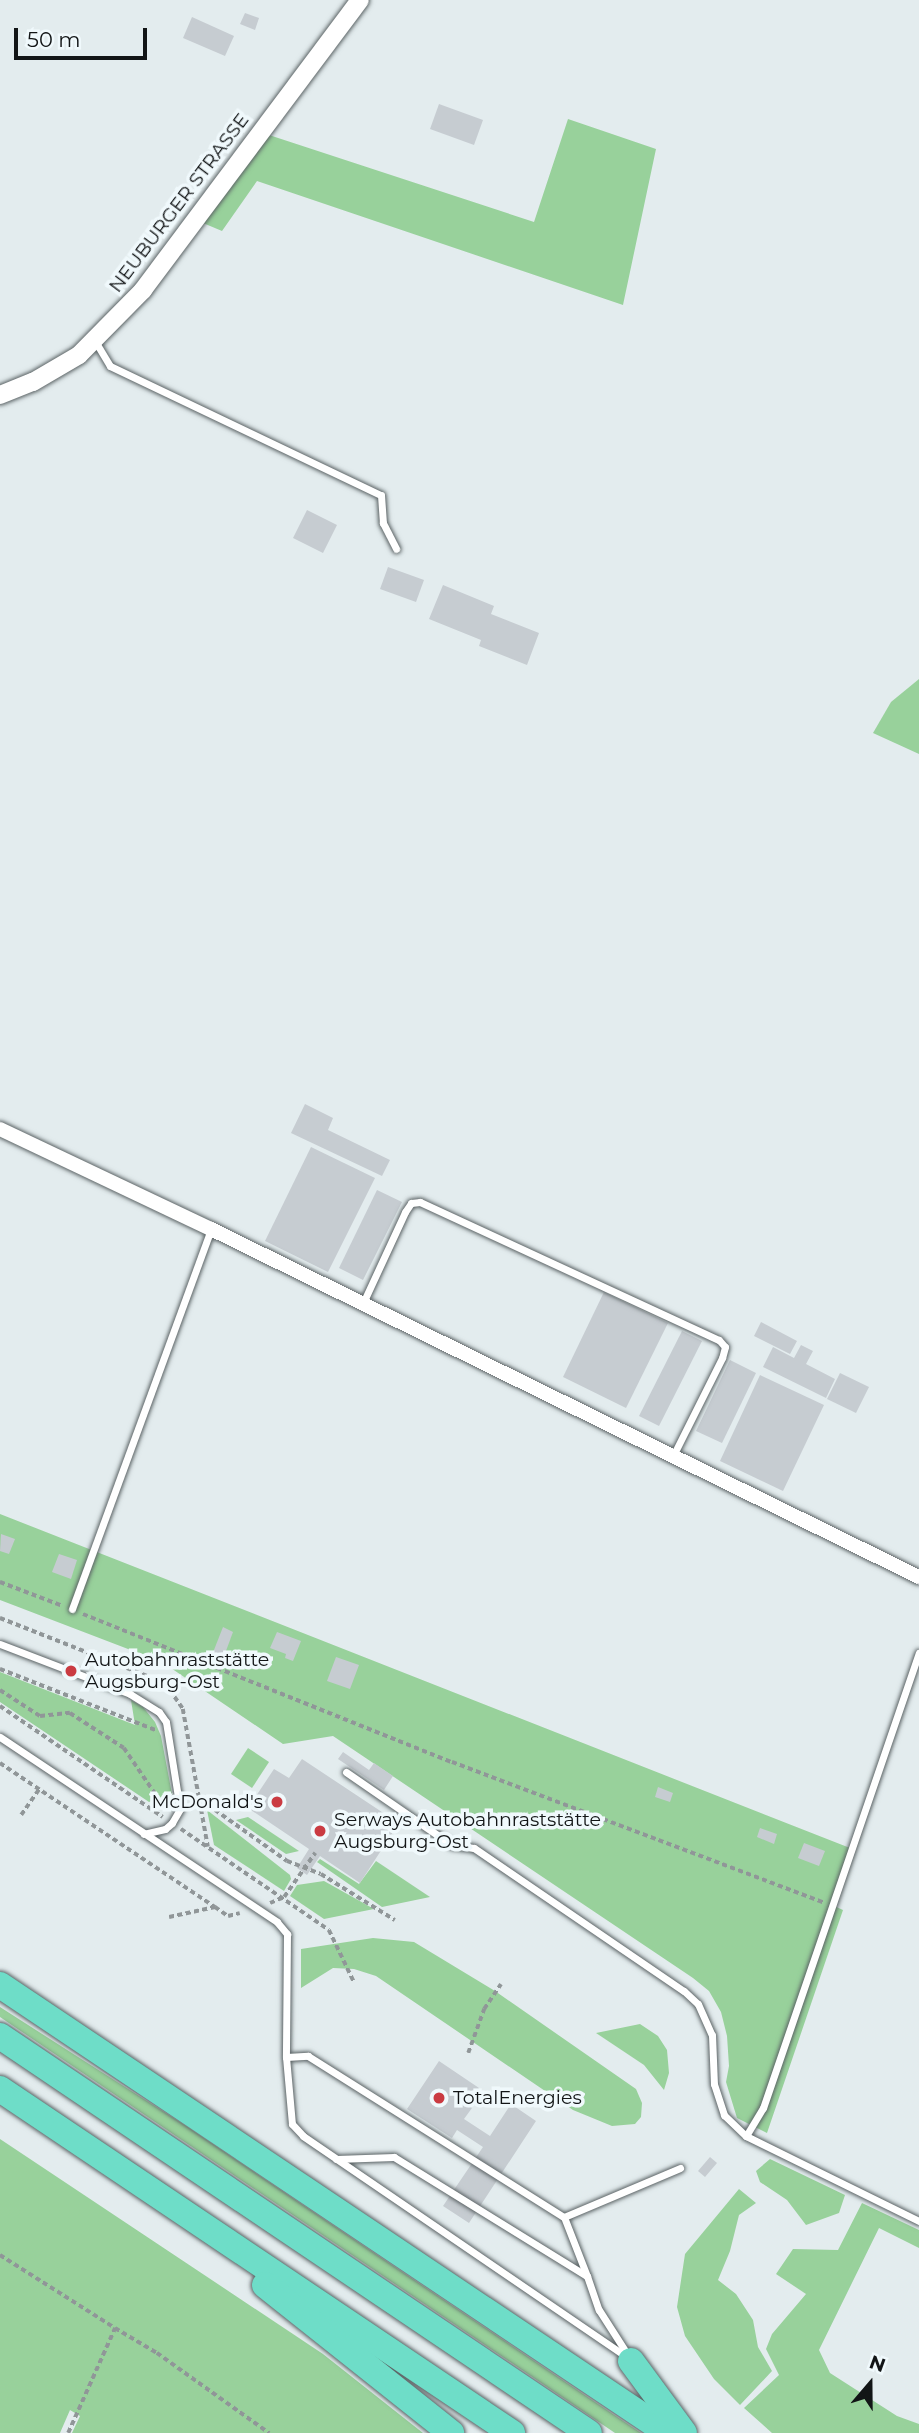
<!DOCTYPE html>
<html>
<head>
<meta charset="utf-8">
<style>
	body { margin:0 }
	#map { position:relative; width:919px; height:2433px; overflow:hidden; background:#e3ecee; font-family:Montserrat,sans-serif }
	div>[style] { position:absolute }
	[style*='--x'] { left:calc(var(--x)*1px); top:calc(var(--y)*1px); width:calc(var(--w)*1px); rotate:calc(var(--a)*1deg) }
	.green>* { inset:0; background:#98d19b }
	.building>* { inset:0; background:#c6ccd1 }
	.path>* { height:3.5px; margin-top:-1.75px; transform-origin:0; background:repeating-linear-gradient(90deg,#909698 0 5px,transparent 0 8.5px) }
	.roads { filter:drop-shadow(0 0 2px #5b6365) drop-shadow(0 0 2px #5b6365) }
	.service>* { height:7px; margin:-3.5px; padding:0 3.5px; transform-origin:3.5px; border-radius:3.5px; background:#fff }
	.minor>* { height:14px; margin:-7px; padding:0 7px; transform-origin:7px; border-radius:7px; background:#fff }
	.tertiary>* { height:18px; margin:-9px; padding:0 9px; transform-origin:9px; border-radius:9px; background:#fff }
	.motorway>* { height:26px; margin:-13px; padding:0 13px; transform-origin:13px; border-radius:13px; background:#6eddc8 }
	.dots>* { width:19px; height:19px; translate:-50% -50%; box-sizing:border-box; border:4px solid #f0f9fc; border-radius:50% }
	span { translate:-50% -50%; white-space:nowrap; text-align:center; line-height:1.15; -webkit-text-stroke:7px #f0f9fc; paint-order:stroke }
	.street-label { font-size:19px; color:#121516 }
	.poi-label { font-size:19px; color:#121516 }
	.left { translate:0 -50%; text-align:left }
	.right { translate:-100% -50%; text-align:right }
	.north { position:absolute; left:835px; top:2349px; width:70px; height:70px; -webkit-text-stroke:5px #f0f9fc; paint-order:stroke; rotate:20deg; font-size:19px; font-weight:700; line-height:28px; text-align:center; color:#121516 }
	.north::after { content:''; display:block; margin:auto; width:24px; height:32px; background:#121516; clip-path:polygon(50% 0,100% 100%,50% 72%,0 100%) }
	.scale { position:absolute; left:14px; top:28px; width:133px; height:32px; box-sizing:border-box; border:4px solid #121516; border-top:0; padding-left:9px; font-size:21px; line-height:24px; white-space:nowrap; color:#121516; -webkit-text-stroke:5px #f0f9fc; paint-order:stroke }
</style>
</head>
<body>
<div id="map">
	<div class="green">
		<div style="clip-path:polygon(568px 119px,656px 149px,623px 305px,257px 181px,222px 231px,203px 223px,269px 135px,534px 222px)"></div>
		<div style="clip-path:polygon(919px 679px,919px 754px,873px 733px,891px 702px)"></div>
		<div style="clip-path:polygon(0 1514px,850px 1848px,832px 1905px,843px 1910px,767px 2133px,737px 2118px,726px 2082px,729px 2066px,727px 2036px,721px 2012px,709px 1991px,693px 1978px,333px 1736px,283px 1744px,162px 1662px,0 1600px)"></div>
		<div style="clip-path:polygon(0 1672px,135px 1725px,131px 1700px,143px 1707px,155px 1722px,161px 1736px,172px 1794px,149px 1802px,0 1702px)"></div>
		<div style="clip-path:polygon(248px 1748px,269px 1762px,252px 1788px,231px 1774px)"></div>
		<div style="clip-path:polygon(207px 1810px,290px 1875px,291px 1879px,284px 1891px,214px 1845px)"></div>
		<div style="clip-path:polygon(248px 1817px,299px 1851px,286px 1854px,236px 1820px)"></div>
		<div style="clip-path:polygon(320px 1859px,359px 1884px,376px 1861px,430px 1897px,382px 1907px,317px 1862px)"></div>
		<div style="clip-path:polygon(324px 1881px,374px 1909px,324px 1919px,290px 1896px,297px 1885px)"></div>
		<div style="clip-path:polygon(373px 1938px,414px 1942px,495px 1991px,636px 2089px,642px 2103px,641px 2117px,635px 2124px,612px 2126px,573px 2110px,376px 1976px,354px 1969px,333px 1968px,301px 1988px,301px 1949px)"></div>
		<div style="clip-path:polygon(0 2007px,186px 2126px,641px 2433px,615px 2433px,0 2017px)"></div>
		<div style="clip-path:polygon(640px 2024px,658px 2036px,667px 2050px,669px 2073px,664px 2090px,644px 2065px,596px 2033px)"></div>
		<div style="clip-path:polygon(0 2139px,323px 2354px,423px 2433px,72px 2433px,80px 2416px,70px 2410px,60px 2433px,0 2433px)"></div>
		<div style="clip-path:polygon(770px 2159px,845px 2195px,839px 2213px,806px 2225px,787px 2200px,760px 2182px,756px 2171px)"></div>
		<div style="clip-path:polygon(739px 2189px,756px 2203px,739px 2215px,730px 2251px,718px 2280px,736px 2294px,753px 2320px,758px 2347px,772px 2371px,740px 2405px,714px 2379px,685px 2336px,677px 2307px,685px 2254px)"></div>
		<div style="clip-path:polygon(862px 2203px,919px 2230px,919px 2248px,879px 2228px,819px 2350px,830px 2373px,897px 2416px,919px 2424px,919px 2433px,772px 2433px,744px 2408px,779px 2375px,766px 2349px,772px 2334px,806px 2294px,776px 2274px,793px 2249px,838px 2250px)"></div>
	</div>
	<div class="building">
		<div style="clip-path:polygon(245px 13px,259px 18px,255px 30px,240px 24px)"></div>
		<div style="clip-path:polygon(192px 17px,234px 36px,225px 56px,183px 38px)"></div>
		<div style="clip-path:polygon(439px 104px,483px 120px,474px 145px,430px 129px)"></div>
		<div style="clip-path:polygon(307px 510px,337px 525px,323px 553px,293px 538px)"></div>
		<div style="clip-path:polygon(388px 567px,424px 580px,416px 602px,380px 589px)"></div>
		<div style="clip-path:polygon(443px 585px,494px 606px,491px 614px,539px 633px,527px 665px,479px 646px,481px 640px,429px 619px)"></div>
		<div style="clip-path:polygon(305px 1104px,333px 1118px,328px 1130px,390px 1160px,382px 1176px,291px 1133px)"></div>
		<div style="clip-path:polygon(311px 1147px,375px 1178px,328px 1272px,265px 1241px)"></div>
		<div style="clip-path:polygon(377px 1190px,402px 1202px,363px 1280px,339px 1268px)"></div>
		<div style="clip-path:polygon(604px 1292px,668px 1323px,626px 1408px,563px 1377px)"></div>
		<div style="clip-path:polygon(761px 1322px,797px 1341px,790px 1354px,754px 1336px)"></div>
		<div style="clip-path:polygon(682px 1331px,702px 1341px,659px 1426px,639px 1416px)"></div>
		<div style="clip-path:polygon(801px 1345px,813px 1351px,806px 1364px,835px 1379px,826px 1398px,763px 1367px,773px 1347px,794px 1358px)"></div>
		<div style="clip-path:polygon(730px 1360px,756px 1373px,722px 1443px,696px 1431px)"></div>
		<div style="clip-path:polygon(840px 1373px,869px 1387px,856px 1413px,827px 1399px)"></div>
		<div style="clip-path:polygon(760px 1375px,824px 1405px,783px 1491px,720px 1461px)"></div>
		<div style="clip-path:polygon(1px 1534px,15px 1539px,9px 1554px,0 1551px)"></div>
		<div style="clip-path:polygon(59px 1554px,77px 1560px,71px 1579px,52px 1572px)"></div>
		<div style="clip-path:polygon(223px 1627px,233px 1632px,223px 1659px,212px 1655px)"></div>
		<div style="clip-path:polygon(277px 1632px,301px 1641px,293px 1661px,285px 1658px,286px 1654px,270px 1648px)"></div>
		<div style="clip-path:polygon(336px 1657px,359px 1665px,350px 1689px,327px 1681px)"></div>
		<div style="clip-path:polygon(343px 1752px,369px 1770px,374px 1763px,393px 1776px,384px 1790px,338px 1759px)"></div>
		<div style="clip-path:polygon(302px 1759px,394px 1820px,388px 1829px,393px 1832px,360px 1883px,320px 1856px,307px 1875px,297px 1868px,309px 1849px,248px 1808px,274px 1769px,289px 1778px)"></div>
		<div style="clip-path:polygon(658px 1787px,673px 1793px,670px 1802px,655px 1797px)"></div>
		<div style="clip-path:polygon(760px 1828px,777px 1834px,774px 1844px,757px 1837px)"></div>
		<div style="clip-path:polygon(804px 1843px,825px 1851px,819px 1866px,798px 1858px)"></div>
		<div style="clip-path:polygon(439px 2061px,479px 2088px,467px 2105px,472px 2108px,464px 2119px,490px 2136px,511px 2104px,536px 2121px,469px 2223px,443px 2206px,483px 2147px,457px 2130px,452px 2138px,407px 2109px)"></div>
		<div style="clip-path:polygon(710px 2157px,717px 2163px,705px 2177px,698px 2171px)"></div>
	</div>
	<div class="path">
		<div style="--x:0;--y:1582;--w:67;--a:20.9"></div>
		<div style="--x:83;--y:1614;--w:398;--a:21.9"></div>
		<div style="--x:452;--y:1762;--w:397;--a:20.7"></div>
		<div style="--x:0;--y:1618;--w:177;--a:21.5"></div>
		<div style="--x:165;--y:1683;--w:32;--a:55"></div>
		<div style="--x:183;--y:1709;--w:140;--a:79.7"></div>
		<div style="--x:0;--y:1669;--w:168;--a:21.4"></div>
		<div style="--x:0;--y:1690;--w:48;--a:33"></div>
		<div style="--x:40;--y:1716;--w:30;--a:-6"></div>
		<div style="--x:70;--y:1713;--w:64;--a:32.9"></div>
		<div style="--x:124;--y:1748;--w:76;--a:55.7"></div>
		<div style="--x:0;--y:1706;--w:197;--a:34.3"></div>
		<div style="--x:0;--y:1763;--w:259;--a:33.8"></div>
		<div style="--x:190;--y:1807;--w:18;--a:-6"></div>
		<div style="--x:208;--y:1805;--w:97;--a:35.3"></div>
		<div style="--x:287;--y:1861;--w:36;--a:21"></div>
		<div style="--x:321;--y:1874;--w:87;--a:31.9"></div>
		<div style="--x:21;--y:1815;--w:32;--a:-55"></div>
		<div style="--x:181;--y:1829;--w:179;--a:34.3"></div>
		<div style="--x:329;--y:1930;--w:58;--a:64.3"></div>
		<div style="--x:270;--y:1903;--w:15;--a:-23"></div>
		<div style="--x:284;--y:1897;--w:54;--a:-54.8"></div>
		<div style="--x:169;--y:1917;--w:47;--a:-12.3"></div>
		<div style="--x:215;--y:1907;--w:16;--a:35"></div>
		<div style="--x:228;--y:1916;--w:12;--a:-14"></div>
		<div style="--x:468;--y:2053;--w:47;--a:-70"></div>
		<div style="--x:484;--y:2009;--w:30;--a:-56"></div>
		<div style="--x:0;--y:2255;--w:136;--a:32.4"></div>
		<div style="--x:68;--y:2433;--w:115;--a:-65.9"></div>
		<div style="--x:115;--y:2328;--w:49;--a:30.8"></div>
		<div style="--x:157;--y:2353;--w:138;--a:35.5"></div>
	</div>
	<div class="roads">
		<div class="service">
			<div style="--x:95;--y:341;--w:29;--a:59"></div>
			<div style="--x:110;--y:366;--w:300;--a:25.5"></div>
			<div style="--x:381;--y:495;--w:28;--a:86"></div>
			<div style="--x:383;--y:523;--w:29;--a:63"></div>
			<div style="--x:363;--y:1303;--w:100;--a:-65.2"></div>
			<div style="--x:405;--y:1212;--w:11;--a:-56"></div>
			<div style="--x:411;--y:1203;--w:9;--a:-6"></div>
			<div style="--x:420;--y:1202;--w:329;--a:24.8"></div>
			<div style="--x:719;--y:1340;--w:9;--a:49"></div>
			<div style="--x:725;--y:1347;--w:11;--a:105"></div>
			<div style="--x:722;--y:1358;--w:110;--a:116.6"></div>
			<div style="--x:72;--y:1609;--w:404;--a:-69.9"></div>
			<div style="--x:0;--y:1644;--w:139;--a:21"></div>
			<div style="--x:130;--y:1694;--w:34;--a:32"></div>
			<div style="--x:159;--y:1712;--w:12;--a:55"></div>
			<div style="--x:166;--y:1722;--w:88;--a:80.9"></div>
			<div style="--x:180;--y:1809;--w:16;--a:120"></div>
			<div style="--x:172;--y:1823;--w:9;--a:139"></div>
			<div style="--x:165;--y:1829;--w:22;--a:167"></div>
			<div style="--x:0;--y:1737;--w:333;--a:33.7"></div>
			<div style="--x:277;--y:1922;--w:16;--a:50"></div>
			<div style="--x:287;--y:1934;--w:123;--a:90.5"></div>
			<div style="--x:286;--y:2057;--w:67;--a:84.9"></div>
			<div style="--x:292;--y:2124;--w:16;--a:47"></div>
			<div style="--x:303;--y:2136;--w:394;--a:34.3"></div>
			<div style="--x:346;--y:1772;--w:129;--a:34.6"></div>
			<div style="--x:452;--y:1845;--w:22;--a:8"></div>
			<div style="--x:474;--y:1848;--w:254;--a:34.3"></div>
			<div style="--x:684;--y:1991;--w:19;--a:43"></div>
			<div style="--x:698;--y:2004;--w:34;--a:66"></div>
			<div style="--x:712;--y:2035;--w:49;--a:87.7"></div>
			<div style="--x:714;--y:2084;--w:33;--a:72"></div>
			<div style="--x:724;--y:2115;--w:30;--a:44"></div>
			<div style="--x:746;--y:2136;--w:193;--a:26.2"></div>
			<div style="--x:286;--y:2057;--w:22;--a:-3"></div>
			<div style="--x:308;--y:2056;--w:302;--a:32.2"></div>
			<div style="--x:564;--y:2217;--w:63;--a:68.7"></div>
			<div style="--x:746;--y:2136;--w:33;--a:-59"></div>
			<div style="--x:763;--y:2108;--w:481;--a:-71.1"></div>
			<div style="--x:336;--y:2159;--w:58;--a:-2"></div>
			<div style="--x:394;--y:2157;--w:227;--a:31.7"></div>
			<div style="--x:587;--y:2276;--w:36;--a:71"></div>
			<div style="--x:599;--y:2310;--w:56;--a:57.4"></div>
			<div style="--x:564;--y:2217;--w:126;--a:-22.9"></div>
		</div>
		<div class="minor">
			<div style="--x:0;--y:1129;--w:233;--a:25.4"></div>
			<div style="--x:211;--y:1229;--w:789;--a:26.18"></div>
		</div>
		<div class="tertiary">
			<div style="--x:0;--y:395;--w:35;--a:-22"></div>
			<div style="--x:33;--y:382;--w:53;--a:-30.4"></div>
			<div style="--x:79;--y:355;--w:91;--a:-45.4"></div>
			<div style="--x:143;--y:290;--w:362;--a:-53.2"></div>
		</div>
		<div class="motorway">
			<div style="--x:0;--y:1985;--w:804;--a:33.85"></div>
			<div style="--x:0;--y:2036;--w:710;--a:33.98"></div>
			<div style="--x:0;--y:2089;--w:617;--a:33.9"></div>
			<div style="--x:265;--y:2285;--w:238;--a:38.5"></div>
			<div style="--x:631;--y:2361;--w:89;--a:53.6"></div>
		</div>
	</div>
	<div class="dots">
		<div style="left:71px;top:1671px;background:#ca3b42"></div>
		<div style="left:277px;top:1802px;background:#ca3b42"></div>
		<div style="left:320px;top:1831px;background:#ca3b42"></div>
		<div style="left:439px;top:2098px;background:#ca3b42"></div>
	</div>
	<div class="street-label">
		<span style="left:179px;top:203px;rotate:-53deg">NEUBURGER STRASSE</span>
	</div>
	<div class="poi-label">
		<span class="left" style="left:85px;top:1671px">Autobahnraststätte<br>Augsburg-Ost</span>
		<span class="right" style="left:263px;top:1802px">McDonald's</span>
		<span class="left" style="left:334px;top:1831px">Serways Autobahnraststätte<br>Augsburg-Ost</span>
		<span class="left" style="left:453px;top:2098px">TotalEnergies</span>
	</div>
	<div class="north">N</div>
	<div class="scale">50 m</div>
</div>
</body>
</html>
